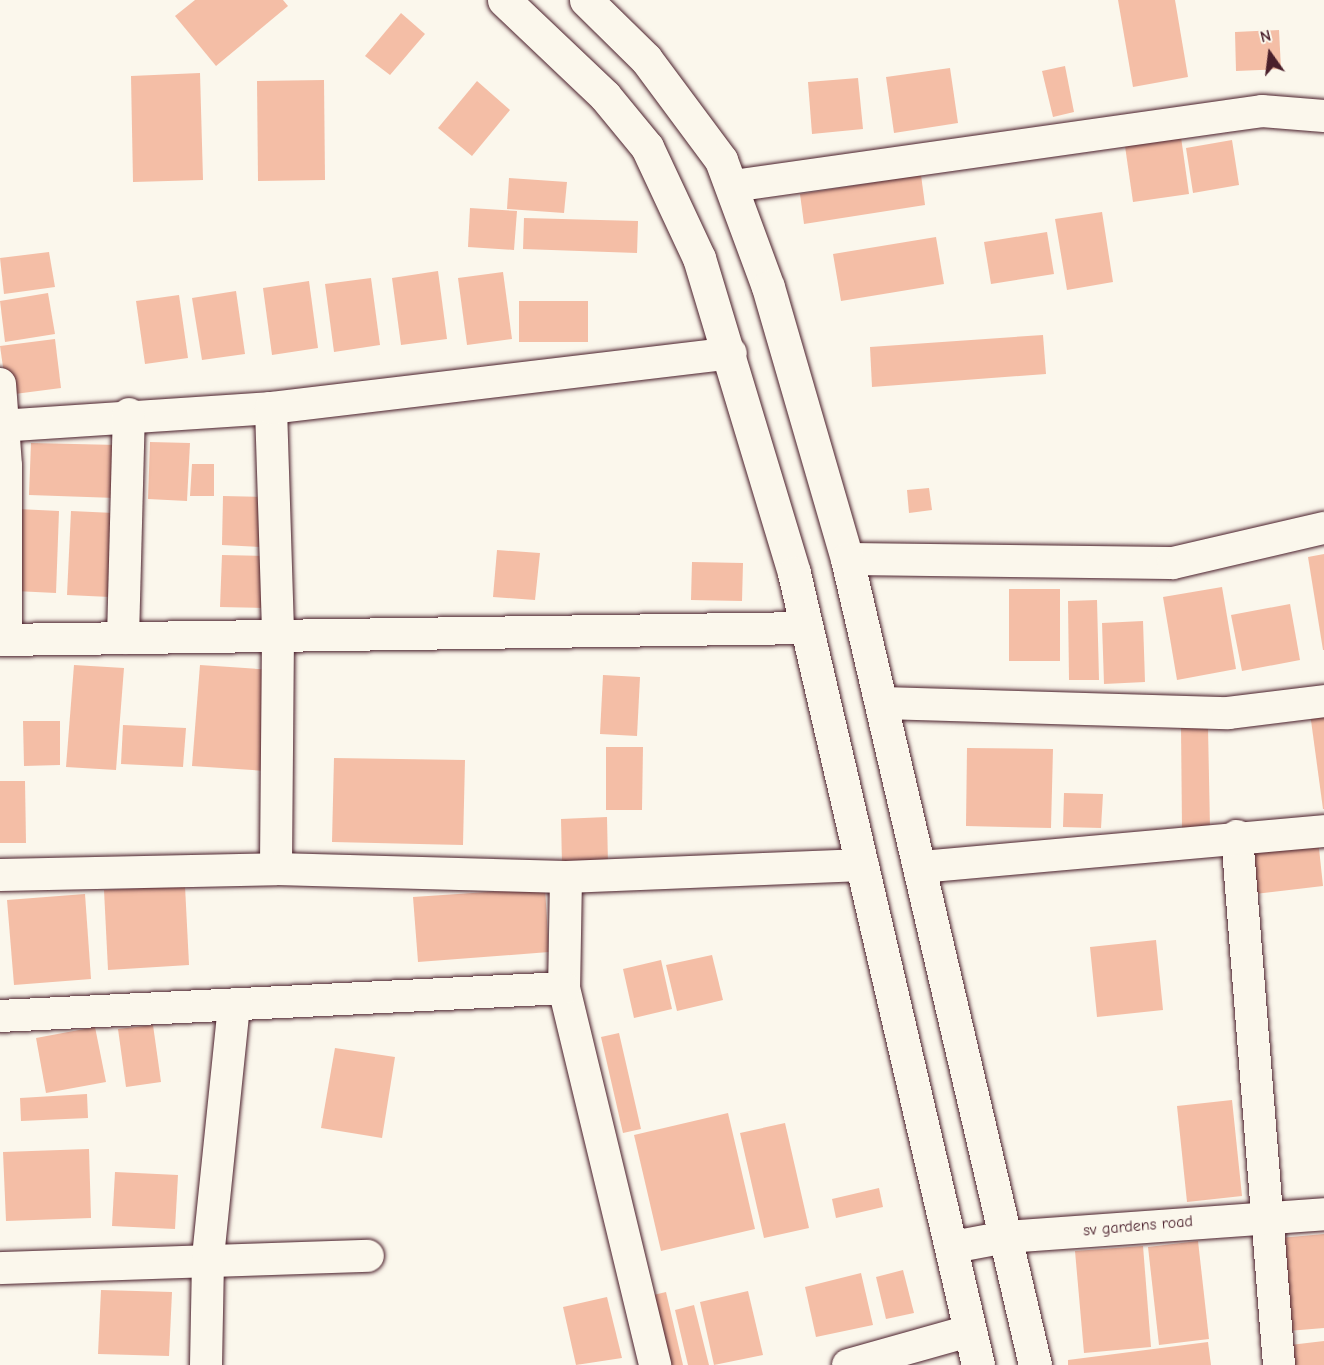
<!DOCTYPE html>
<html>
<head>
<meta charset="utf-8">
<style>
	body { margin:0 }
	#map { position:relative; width:1324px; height:1365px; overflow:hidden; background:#fbf7ec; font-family:"Comic Neue",sans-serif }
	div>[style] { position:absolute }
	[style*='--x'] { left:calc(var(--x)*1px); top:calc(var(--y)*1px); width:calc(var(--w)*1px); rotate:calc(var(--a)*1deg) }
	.building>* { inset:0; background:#f4bea6 }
	.roads { filter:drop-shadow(0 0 2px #4a1f2b) drop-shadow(0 0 2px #4a1f2b) }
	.street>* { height:32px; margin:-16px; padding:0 16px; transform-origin:16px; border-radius:16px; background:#fbf7ec }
	.secondary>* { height:33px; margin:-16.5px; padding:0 16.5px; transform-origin:16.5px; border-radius:16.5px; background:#fbf7ec }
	span { translate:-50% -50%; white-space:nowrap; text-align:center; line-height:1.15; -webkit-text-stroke:4.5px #fbf7ec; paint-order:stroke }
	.street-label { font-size:16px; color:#4a1f2b }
	.north { position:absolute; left:1240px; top:24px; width:60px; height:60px; -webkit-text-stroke:4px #fbf7ec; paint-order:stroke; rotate:346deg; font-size:16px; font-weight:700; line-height:24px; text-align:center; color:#4a1f2b }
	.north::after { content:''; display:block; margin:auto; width:21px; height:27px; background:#4a1f2b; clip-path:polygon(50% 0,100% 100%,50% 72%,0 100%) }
</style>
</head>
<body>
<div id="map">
	<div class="building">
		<div style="clip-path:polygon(195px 0,283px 0,288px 6px,216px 66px,175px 16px)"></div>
		<div style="clip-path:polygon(1118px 0,1175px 0,1188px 77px,1133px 87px)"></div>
		<div style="clip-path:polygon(401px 13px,425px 34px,390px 75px,365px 56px)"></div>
		<div style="clip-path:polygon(1279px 30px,1281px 69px,1236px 71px,1235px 32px)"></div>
		<div style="clip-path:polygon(1065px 66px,1074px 112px,1053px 117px,1042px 71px)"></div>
		<div style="clip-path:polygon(950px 68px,958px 123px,894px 133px,886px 77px)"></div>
		<div style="clip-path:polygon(200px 73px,203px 180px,133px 182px,131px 76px)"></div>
		<div style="clip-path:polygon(858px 78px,863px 129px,812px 134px,808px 82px)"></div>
		<div style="clip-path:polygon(324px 80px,325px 180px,258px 181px,257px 81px)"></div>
		<div style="clip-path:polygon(477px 81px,510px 110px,472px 156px,438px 128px)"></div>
		<div style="clip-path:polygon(1181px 137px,1189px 194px,1133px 202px,1125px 146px)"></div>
		<div style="clip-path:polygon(1232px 140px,1239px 185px,1193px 193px,1186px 148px)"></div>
		<div style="clip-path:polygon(921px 175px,925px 205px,804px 224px,800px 194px)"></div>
		<div style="clip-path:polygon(509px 178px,567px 182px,564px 213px,507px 209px)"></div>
		<div style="clip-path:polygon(470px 208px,517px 211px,514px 250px,468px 247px)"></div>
		<div style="clip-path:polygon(1102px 212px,1113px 282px,1067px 290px,1055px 219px)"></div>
		<div style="clip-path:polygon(524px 218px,638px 221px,637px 253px,523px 249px)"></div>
		<div style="clip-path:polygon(1047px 232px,1054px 274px,991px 284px,984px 242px)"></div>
		<div style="clip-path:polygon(936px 237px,944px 284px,841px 301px,833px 254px)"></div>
		<div style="clip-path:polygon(49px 252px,55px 287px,4px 294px,0 258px)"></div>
		<div style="clip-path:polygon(438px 271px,447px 339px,401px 345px,392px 278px)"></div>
		<div style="clip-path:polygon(503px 272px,512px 339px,467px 345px,458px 278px)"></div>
		<div style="clip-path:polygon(371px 278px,380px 345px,334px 352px,325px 284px)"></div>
		<div style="clip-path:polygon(309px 281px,318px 348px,272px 355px,263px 288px)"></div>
		<div style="clip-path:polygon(236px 291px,245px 354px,202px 360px,192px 298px)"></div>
		<div style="clip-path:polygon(48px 293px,55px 334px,5px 342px,0 301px)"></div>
		<div style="clip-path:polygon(179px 295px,188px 358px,145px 364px,136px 301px)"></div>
		<div style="clip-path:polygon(519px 301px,588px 301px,588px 342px,519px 342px)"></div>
		<div style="clip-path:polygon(1043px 335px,1046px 374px,872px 387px,870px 347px)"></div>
		<div style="clip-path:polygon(55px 339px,61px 388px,7px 395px,0 346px)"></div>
		<div style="clip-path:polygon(150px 442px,190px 443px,187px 501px,148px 499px)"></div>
		<div style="clip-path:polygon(31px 443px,118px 445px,116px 498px,29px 495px)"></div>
		<div style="clip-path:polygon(192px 464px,214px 464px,214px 496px,190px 496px)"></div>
		<div style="clip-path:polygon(929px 488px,932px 510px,909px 513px,907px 490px)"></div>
		<div style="clip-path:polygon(223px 496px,262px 497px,261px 547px,222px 545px)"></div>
		<div style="clip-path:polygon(18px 509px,59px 511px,56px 593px,15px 591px)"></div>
		<div style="clip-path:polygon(71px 511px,114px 513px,110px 597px,67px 595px)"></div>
		<div style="clip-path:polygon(497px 550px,540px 553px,535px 600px,493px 597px)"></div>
		<div style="clip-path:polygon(1324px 554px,1324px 650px,1323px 650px,1308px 557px)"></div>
		<div style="clip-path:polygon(222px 555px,266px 556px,265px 608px,220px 607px)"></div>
		<div style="clip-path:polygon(692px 562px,743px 563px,742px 601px,691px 600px)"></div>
		<div style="clip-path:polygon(1222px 587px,1236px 669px,1177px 680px,1163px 597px)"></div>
		<div style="clip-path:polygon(1009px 589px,1060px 589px,1060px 661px,1009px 661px)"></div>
		<div style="clip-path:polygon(1097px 600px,1099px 680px,1069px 680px,1068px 601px)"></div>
		<div style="clip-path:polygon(1290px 604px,1300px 660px,1242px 671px,1231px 615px)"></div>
		<div style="clip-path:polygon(1143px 621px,1145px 682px,1104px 684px,1102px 623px)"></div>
		<div style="clip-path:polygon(74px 665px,124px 668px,116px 770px,66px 767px)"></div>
		<div style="clip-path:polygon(200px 665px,273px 670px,266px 771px,192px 766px)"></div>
		<div style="clip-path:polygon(603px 675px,640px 677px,637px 736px,600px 734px)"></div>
		<div style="clip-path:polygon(1324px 712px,1324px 809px,1323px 809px,1310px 713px)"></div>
		<div style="clip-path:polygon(23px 721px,60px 721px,60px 765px,24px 766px)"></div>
		<div style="clip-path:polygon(123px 725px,186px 728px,183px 767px,121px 764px)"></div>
		<div style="clip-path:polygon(1181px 727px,1208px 727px,1210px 828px,1182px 829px)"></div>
		<div style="clip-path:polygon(606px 747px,643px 747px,642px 810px,606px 810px)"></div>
		<div style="clip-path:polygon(967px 748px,1053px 749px,1051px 828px,966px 826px)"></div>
		<div style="clip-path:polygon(334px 758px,465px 760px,463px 845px,332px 842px)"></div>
		<div style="clip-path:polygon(0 781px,25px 781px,26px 843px,0 843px)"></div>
		<div style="clip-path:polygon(1064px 793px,1103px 794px,1101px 828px,1063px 827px)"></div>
		<div style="clip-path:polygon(607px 817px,608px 865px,562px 865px,561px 819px)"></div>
		<div style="clip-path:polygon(1318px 839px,1323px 886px,1255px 894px,1250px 847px)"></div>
		<div style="clip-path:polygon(185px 886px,189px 965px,108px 970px,104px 890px)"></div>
		<div style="clip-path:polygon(545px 888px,549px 952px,418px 962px,413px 897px)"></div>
		<div style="clip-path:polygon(85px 894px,91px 979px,14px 985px,7px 900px)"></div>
		<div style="clip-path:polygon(1156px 940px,1163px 1010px,1097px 1017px,1090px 947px)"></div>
		<div style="clip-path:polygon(712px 955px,723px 1000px,677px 1011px,666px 965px)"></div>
		<div style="clip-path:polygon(661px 960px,672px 1009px,634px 1018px,623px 969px)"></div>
		<div style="clip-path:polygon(153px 1025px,161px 1082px,126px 1087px,118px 1029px)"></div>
		<div style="clip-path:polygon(95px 1027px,106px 1082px,46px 1093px,36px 1038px)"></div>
		<div style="clip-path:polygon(619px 1033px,641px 1129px,623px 1133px,601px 1037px)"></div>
		<div style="clip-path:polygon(335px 1048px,395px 1057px,382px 1138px,321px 1128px)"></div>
		<div style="clip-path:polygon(87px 1094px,88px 1118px,21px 1121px,20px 1098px)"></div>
		<div style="clip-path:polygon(1232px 1100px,1242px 1196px,1187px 1202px,1177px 1106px)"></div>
		<div style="clip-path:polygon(728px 1113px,755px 1229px,661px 1251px,634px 1135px)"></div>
		<div style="clip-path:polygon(785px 1123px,809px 1228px,764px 1238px,740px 1133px)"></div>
		<div style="clip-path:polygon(89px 1149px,91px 1218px,6px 1221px,3px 1152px)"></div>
		<div style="clip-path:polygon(115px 1172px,178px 1175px,175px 1229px,112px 1226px)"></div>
		<div style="clip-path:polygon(879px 1188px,883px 1207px,836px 1218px,832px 1199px)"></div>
		<div style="clip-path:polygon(1324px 1234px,1324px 1328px,1288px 1331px,1280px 1238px)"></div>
		<div style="clip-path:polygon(1198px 1241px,1209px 1339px,1159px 1345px,1148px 1247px)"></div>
		<div style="clip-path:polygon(1143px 1246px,1151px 1347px,1084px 1353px,1075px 1251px)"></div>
		<div style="clip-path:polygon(903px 1270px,914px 1313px,886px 1319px,876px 1277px)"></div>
		<div style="clip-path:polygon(861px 1273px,873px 1325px,816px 1337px,805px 1287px)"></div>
		<div style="clip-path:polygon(101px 1290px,172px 1292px,169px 1356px,98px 1354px)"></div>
		<div style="clip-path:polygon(748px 1291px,763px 1355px,714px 1365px,700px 1302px)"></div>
		<div style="clip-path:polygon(666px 1292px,683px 1365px,661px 1365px,645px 1297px)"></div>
		<div style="clip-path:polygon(607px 1297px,622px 1358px,576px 1365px,563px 1307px)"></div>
		<div style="clip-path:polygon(694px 1305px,709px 1365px,688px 1365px,675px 1310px)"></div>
		<div style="clip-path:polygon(1324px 1341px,1324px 1365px,1292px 1365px,1290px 1345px)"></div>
		<div style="clip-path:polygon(1208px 1342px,1211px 1365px,1068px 1365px,1068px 1360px)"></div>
	</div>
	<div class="roads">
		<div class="street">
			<div style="--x:733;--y:186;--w:534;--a:-8.07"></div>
			<div style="--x:1262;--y:111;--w:62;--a:4.6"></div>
			<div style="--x:0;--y:384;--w:82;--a:85.8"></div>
			<div style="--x:6;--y:466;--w:174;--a:90"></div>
			<div style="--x:271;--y:408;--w:227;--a:88.2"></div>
			<div style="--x:278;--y:635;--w:234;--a:90.5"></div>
			<div style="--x:0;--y:426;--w:272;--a:-3.8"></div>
			<div style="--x:271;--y:408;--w:463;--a:-6.8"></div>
			<div style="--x:847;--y:559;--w:326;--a:0.7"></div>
			<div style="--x:1173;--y:563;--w:155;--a:-13.1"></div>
			<div style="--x:123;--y:638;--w:224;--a:-88.5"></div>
			<div style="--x:0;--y:640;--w:807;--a:-0.85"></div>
			<div style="--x:883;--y:703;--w:345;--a:1.7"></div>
			<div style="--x:1228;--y:713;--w:97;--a:-7.1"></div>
			<div style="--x:1237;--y:836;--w:531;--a:85.46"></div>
			<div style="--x:921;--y:867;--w:405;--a:-5.1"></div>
			<div style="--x:0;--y:875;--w:276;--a:-1.2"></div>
			<div style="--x:276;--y:869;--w:290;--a:1.6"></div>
			<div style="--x:566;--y:877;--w:297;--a:-2.3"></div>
			<div style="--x:566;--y:877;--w:111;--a:91"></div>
			<div style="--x:564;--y:988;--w:388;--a:76.4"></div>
			<div style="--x:0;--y:1016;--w:565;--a:-2.84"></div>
			<div style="--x:953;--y:1247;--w:54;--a:-10.7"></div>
			<div style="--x:1006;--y:1237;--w:319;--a:-4.1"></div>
			<div style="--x:0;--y:1268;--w:368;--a:-1.9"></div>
			<div style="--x:206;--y:1365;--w:108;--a:-88.9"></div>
			<div style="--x:208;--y:1257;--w:254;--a:-84.1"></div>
			<div style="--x:848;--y:1365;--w:126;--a:-15.7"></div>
		</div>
		<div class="secondary">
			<div style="--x:504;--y:0;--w:139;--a:43.5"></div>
			<div style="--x:605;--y:96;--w:66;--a:50.5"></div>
			<div style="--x:647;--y:147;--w:123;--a:64.9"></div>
			<div style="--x:699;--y:258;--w:329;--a:73.2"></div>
			<div style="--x:794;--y:573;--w:813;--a:76.92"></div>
			<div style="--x:586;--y:0;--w:84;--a:44.5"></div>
			<div style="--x:646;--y:59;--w:126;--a:53.4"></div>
			<div style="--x:721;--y:160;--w:135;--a:69.7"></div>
			<div style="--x:768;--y:287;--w:283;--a:73.8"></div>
			<div style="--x:847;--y:559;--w:828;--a:76.87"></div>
		</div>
	</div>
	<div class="street-label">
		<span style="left:1138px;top:1226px;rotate:-5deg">sv gardens road</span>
	</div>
	<div class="north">N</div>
</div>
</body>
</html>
